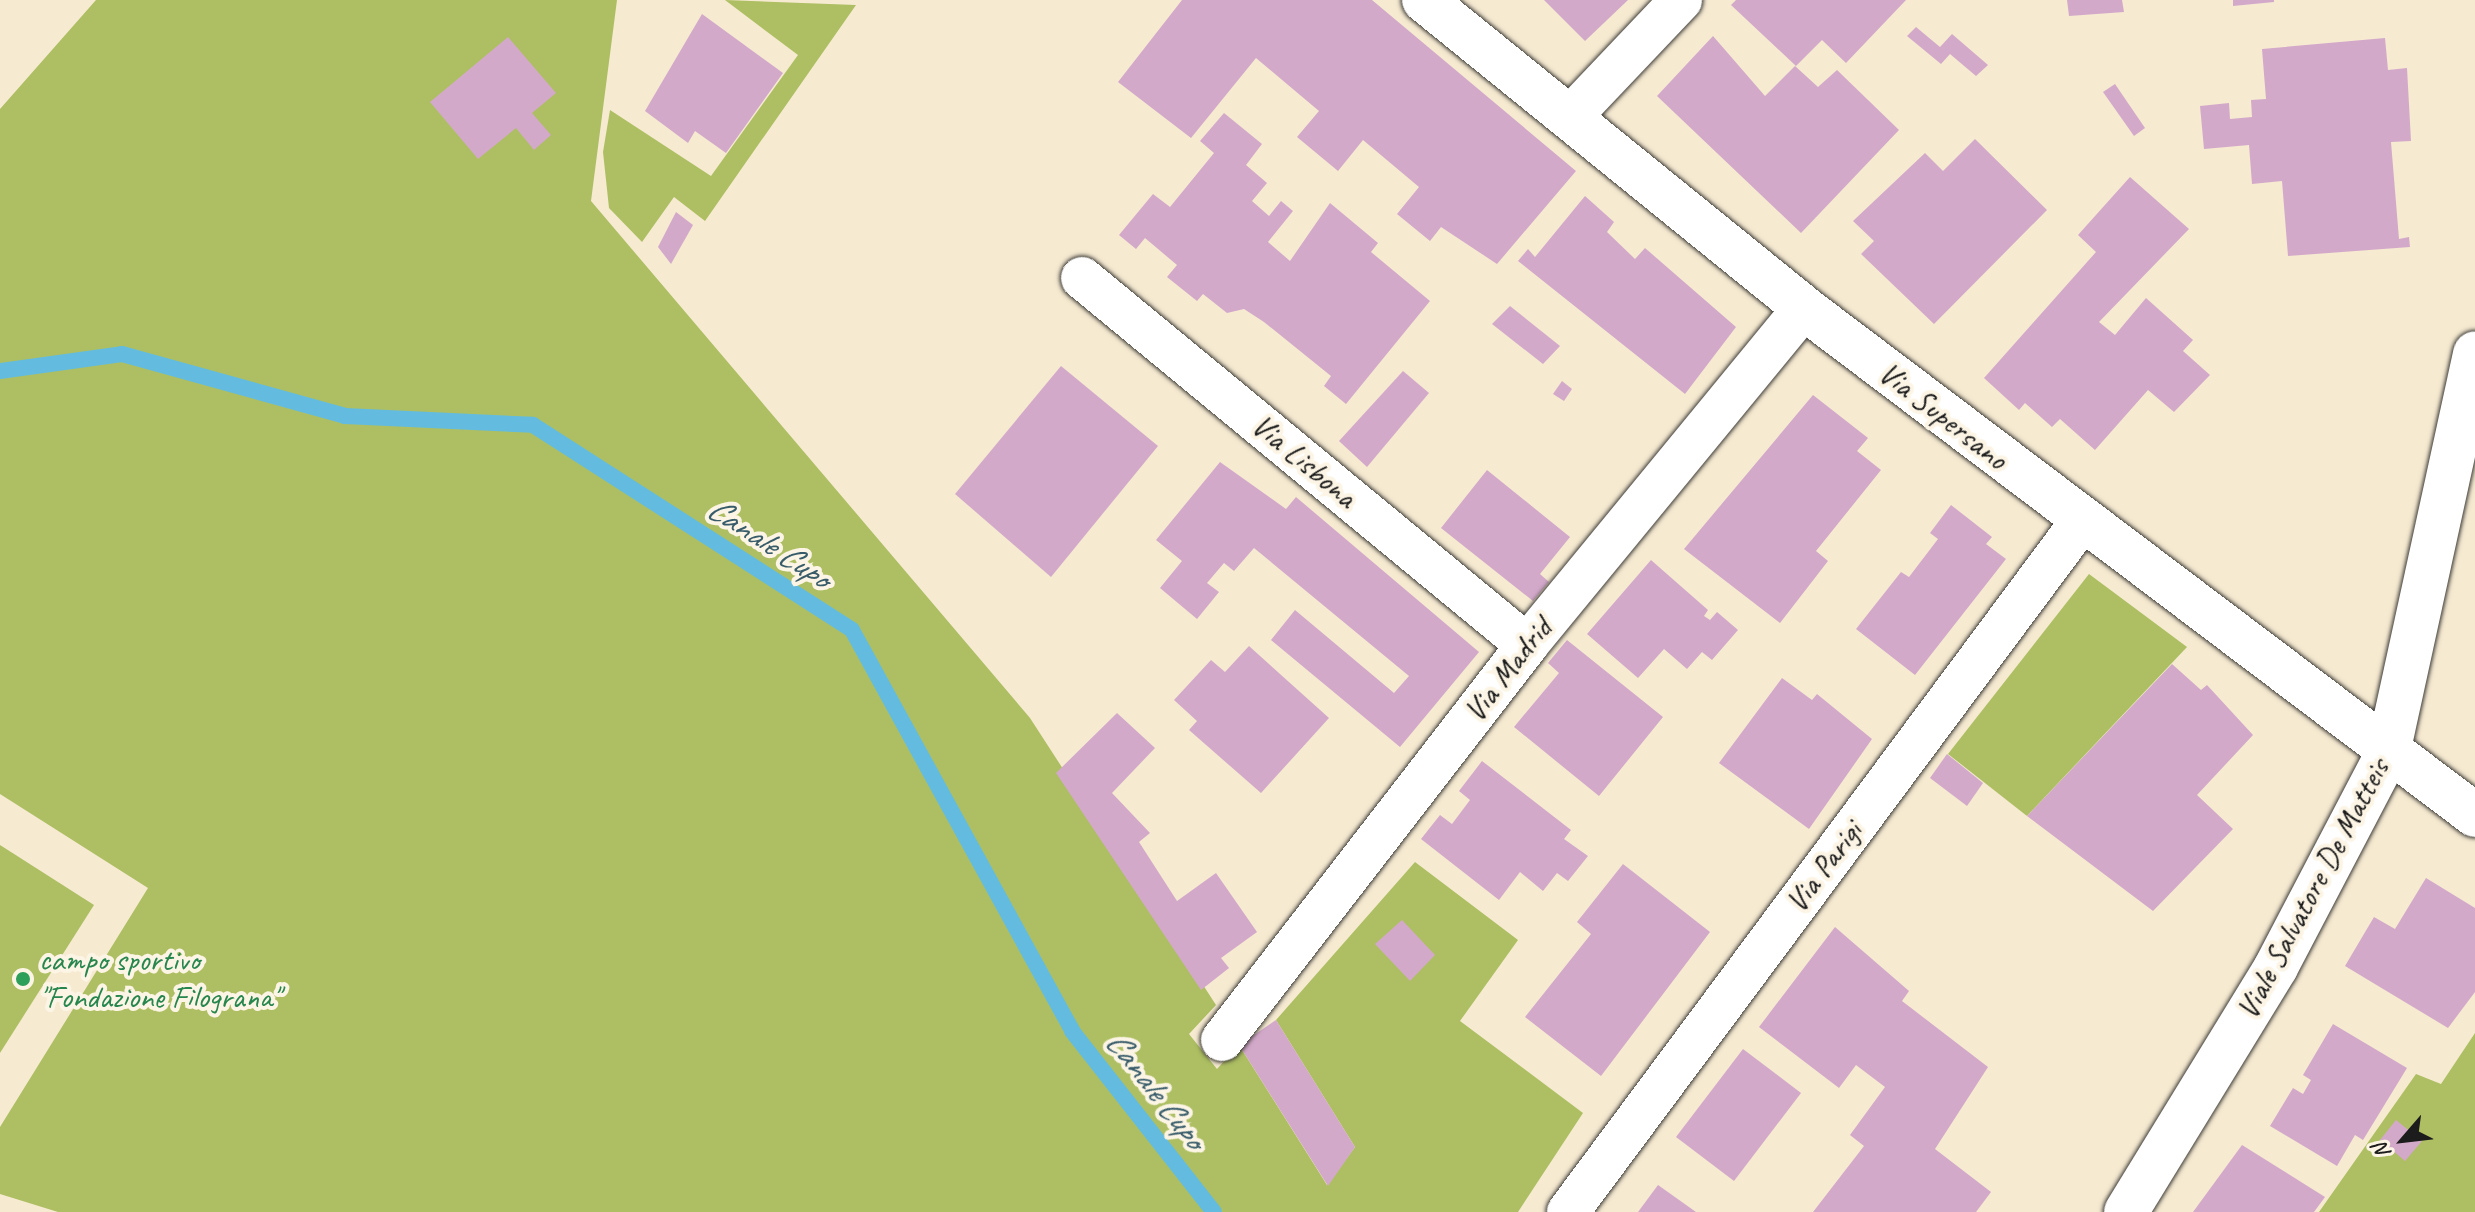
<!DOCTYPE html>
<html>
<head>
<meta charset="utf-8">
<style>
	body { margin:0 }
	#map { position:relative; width:2475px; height:1212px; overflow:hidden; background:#f6ead1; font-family:Caveat,sans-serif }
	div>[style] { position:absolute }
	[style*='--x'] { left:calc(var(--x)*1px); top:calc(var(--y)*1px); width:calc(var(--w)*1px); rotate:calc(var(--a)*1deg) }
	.green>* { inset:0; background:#adbf62 }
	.stream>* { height:16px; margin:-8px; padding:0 8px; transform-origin:8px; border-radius:8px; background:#63bce0 }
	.building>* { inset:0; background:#d3a9ca }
	.roads { filter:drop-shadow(0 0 2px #3d3b37) drop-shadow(0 0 2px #3d3b37) }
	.minor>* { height:42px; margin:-21px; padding:0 21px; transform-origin:21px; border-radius:21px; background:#fff }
	.tertiary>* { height:44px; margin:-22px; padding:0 22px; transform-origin:22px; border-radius:22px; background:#fff }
	.dots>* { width:22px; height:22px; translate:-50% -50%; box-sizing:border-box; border:4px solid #fcf5e5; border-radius:50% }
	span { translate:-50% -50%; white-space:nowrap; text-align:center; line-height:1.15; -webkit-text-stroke:8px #fcf5e5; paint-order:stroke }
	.street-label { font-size:32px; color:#1c1c1c }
	.leisure-label { font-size:32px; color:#27864d }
	.left { translate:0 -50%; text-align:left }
	.water-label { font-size:34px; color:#385c6a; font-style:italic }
	.north { position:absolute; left:2363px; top:1100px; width:80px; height:80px; -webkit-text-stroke:6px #fcf5e5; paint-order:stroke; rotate:242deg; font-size:22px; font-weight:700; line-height:32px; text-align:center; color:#1c1c1c }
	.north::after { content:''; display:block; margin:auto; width:28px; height:36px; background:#1c1c1c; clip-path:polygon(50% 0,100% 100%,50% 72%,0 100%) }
</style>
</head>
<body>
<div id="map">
	<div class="green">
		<div style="clip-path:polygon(96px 0,617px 0,591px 201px,1030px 718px,1216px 1005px,1189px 1034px,1217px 1069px,1239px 1045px,1327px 1185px,1355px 1147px,1276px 1020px,1415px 862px,1518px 940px,1460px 1021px,1583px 1113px,1518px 1212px,58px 1212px,0 1194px,0 1127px,148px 888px,0 794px,0 109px)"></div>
		<div style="clip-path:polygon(725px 0,856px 5px,705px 221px,674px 197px,642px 242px,609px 208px,603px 152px,610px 110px,711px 176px,798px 55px)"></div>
		<div style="clip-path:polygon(2089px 574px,2187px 647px,2027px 816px,1948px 754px)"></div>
		<div style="clip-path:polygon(0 845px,94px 905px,0 1053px)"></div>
		<div style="clip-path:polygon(2475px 1033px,2475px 1212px,2319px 1212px,2416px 1074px,2441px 1084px)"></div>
	</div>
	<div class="stream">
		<div style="--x:0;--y:371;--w:123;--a:-7.9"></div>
		<div style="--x:122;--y:354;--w:231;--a:15.5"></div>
		<div style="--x:345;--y:416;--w:188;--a:2.7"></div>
		<div style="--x:533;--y:425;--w:379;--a:32.7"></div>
		<div style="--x:852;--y:630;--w:457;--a:61.2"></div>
		<div style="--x:1072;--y:1031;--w:230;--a:51.9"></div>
	</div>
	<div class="building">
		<div style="clip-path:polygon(1182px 0,1372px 0,1576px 171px,1497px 264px,1441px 227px,1430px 241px,1397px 214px,1419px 187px,1363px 140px,1338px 171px,1297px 137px,1319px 111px,1256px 58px,1191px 138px,1118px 82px)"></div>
		<div style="clip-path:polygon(1544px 0,1628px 0,1585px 41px)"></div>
		<div style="clip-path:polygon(1736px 0,1906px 0,1846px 63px,1822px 40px,1796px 66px,1731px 5px)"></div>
		<div style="clip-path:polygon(2067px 0,2122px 0,2124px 12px,2069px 16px)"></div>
		<div style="clip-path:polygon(2233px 0,2274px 0,2274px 2px,2233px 6px)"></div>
		<div style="clip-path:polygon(702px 14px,783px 73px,726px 153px,695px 131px,688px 143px,645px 111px)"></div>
		<div style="clip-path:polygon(1916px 27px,1940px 47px,1952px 34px,1988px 65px,1976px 76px,1950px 54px,1941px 64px,1907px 36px)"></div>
		<div style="clip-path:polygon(1713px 36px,1765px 96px,1795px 66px,1818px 87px,1837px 70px,1899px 130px,1801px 233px,1657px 96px)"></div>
		<div style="clip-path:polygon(508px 37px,556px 93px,532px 113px,551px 135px,534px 150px,516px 128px,478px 159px,430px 102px)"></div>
		<div style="clip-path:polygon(2385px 38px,2388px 70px,2407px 68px,2411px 141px,2391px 142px,2399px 239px,2409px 237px,2410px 247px,2288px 256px,2282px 181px,2252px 184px,2249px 145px,2204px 149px,2200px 106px,2229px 103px,2230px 119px,2252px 117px,2251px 100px,2266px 99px,2262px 49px)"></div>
		<div style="clip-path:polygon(2115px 84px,2145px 128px,2134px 136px,2103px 92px)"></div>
		<div style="clip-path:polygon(1224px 113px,1262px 144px,1246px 165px,1267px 183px,1252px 201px,1269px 216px,1281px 201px,1293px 211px,1268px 242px,1290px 261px,1330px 203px,1378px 243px,1371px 252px,1430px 301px,1346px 404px,1324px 386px,1331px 376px,1264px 322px,1244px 309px,1227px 313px,1203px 294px,1197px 301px,1167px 277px,1177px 265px,1145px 238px,1136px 249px,1119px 235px,1153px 194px,1170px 207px,1214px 153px,1200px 141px)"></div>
		<div style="clip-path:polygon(1975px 139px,2047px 210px,1934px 324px,1861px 254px,1874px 241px,1853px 221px,1925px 153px,1943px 171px)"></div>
		<div style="clip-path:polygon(2130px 177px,2189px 229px,2099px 322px,2115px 335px,2146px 298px,2193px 340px,2183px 351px,2210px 375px,2174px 412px,2148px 390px,2095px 450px,2060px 419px,2052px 427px,2025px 403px,2019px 410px,1984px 378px,2096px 252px,2078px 235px)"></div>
		<div style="clip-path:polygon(1585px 196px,1614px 222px,1607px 232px,1635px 259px,1645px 248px,1736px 327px,1685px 394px,1518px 261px,1528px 249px,1535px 257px)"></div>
		<div style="clip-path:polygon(676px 212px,693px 225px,671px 264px,658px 247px)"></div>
		<div style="clip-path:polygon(1510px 306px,1560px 346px,1543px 364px,1492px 324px)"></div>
		<div style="clip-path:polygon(1061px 366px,1158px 446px,1051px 577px,955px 494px)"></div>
		<div style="clip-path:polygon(1403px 371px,1429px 393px,1367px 467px,1339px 441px)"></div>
		<div style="clip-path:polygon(1562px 381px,1572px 389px,1564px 401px,1553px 394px)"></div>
		<div style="clip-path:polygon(1813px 395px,1868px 438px,1857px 451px,1881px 470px,1816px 551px,1828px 561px,1780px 623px,1684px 549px)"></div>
		<div style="clip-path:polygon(1220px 462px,1286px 509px,1296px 497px,1479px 652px,1400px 747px,1271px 640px,1295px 610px,1394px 693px,1409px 676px,1254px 548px,1234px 571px,1224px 563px,1207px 583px,1219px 592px,1197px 619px,1160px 588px,1182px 561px,1156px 540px)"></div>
		<div style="clip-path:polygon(1487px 470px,1570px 537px,1540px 574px,1549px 582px,1533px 601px,1441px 528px)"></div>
		<div style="clip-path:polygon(1951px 505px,1992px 537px,1986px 544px,2006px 559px,1915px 675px,1856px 629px,1901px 572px,1909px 577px,1938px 539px,1930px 533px)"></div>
		<div style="clip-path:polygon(1651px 560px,1708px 610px,1704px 616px,1710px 620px,1717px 612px,1738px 630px,1712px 660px,1702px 652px,1687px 669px,1664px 649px,1638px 678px,1587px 634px)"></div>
		<div style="clip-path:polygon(1567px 640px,1663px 717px,1599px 796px,1514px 727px,1559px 673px,1548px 663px)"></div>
		<div style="clip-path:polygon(1249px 646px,1329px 718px,1261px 793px,1189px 730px,1197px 721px,1174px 700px,1211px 660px,1225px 672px)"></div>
		<div style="clip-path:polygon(2172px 664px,2201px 690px,2207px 685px,2253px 735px,2197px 795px,2233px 829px,2153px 911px,2027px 816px)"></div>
		<div style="clip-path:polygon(1782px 678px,1812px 700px,1817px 694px,1872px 739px,1809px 829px,1719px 763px)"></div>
		<div style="clip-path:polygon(1117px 713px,1155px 748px,1112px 793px,1150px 833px,1139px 842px,1177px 901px,1216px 873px,1257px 932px,1221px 958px,1229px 968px,1201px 990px,1056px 773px)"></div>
		<div style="clip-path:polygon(1947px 754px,1983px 783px,1967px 806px,1930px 778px)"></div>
		<div style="clip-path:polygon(1482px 761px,1571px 830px,1564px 839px,1588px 856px,1568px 881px,1557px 873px,1543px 891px,1520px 872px,1499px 900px,1421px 839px,1440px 815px,1452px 824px,1470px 800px,1459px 791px)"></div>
		<div style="clip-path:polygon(1623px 864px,1710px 932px,1601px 1076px,1525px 1017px,1591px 934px,1577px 922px)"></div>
		<div style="clip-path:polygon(2426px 878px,2475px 908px,2475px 992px,2448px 1028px,2345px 966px,2374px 917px,2395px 929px)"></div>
		<div style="clip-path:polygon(1402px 920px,1435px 955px,1410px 981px,1375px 944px)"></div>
		<div style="clip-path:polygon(1835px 927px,1909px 991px,1902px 1001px,1988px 1067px,1935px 1149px,1991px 1192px,1976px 1212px,1813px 1212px,1864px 1146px,1850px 1135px,1885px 1087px,1856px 1065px,1839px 1088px,1759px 1027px)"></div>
		<div style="clip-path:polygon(1276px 1020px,1355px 1147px,1328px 1186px,1239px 1045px)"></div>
		<div style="clip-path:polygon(2333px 1024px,2407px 1068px,2363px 1140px,2355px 1135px,2337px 1166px,2270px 1126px,2293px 1088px,2303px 1094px,2311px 1080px,2303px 1075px)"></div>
		<div style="clip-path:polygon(1743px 1049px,1801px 1093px,1734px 1181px,1676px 1137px)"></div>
		<div style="clip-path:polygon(2396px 1120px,2422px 1141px,2405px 1161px,2380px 1140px)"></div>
		<div style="clip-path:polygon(2242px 1145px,2325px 1197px,2314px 1212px,2193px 1212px)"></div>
		<div style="clip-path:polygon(1658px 1185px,1696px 1212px,1638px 1212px)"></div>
	</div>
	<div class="roads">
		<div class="minor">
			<div style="--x:1571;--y:116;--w:160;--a:-46.5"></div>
			<div style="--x:1082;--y:278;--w:577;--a:39.51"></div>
			<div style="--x:1222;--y:1040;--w:499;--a:-52.3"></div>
			<div style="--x:1527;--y:645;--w:436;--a:-50.6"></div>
			<div style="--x:1568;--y:1212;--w:860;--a:-53.37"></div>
		</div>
		<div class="tertiary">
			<div style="--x:1424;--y:0;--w:489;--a:39"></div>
			<div style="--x:1804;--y:308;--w:841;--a:37.07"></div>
			<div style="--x:2126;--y:1212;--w:287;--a:-58.5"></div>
			<div style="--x:2276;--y:967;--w:242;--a:-62.4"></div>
			<div style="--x:2388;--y:753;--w:409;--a:-77.7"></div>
		</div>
	</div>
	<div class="dots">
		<div style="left:23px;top:979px;background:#2e9e5b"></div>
	</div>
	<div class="street-label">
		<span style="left:1943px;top:416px;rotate:38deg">Via Supersano</span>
		<span style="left:1304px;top:461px;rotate:40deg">Via Lisbona</span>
		<span style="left:1508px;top:670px;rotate:-52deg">Via Madrid</span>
		<span style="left:1824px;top:867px;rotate:-53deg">Via Parigi</span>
		<span style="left:2313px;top:889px;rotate:-62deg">Viale Salvatore De Matteis</span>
	</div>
	<div class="leisure-label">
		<span class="left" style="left:39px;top:979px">campo sportivo<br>"Fondazione Filograna"</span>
	</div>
	<div class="water-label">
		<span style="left:769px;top:542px;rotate:33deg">Canale Cupo</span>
		<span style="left:1156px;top:1089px;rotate:52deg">Canale Cupo</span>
	</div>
	<div class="north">N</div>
</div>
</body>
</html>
